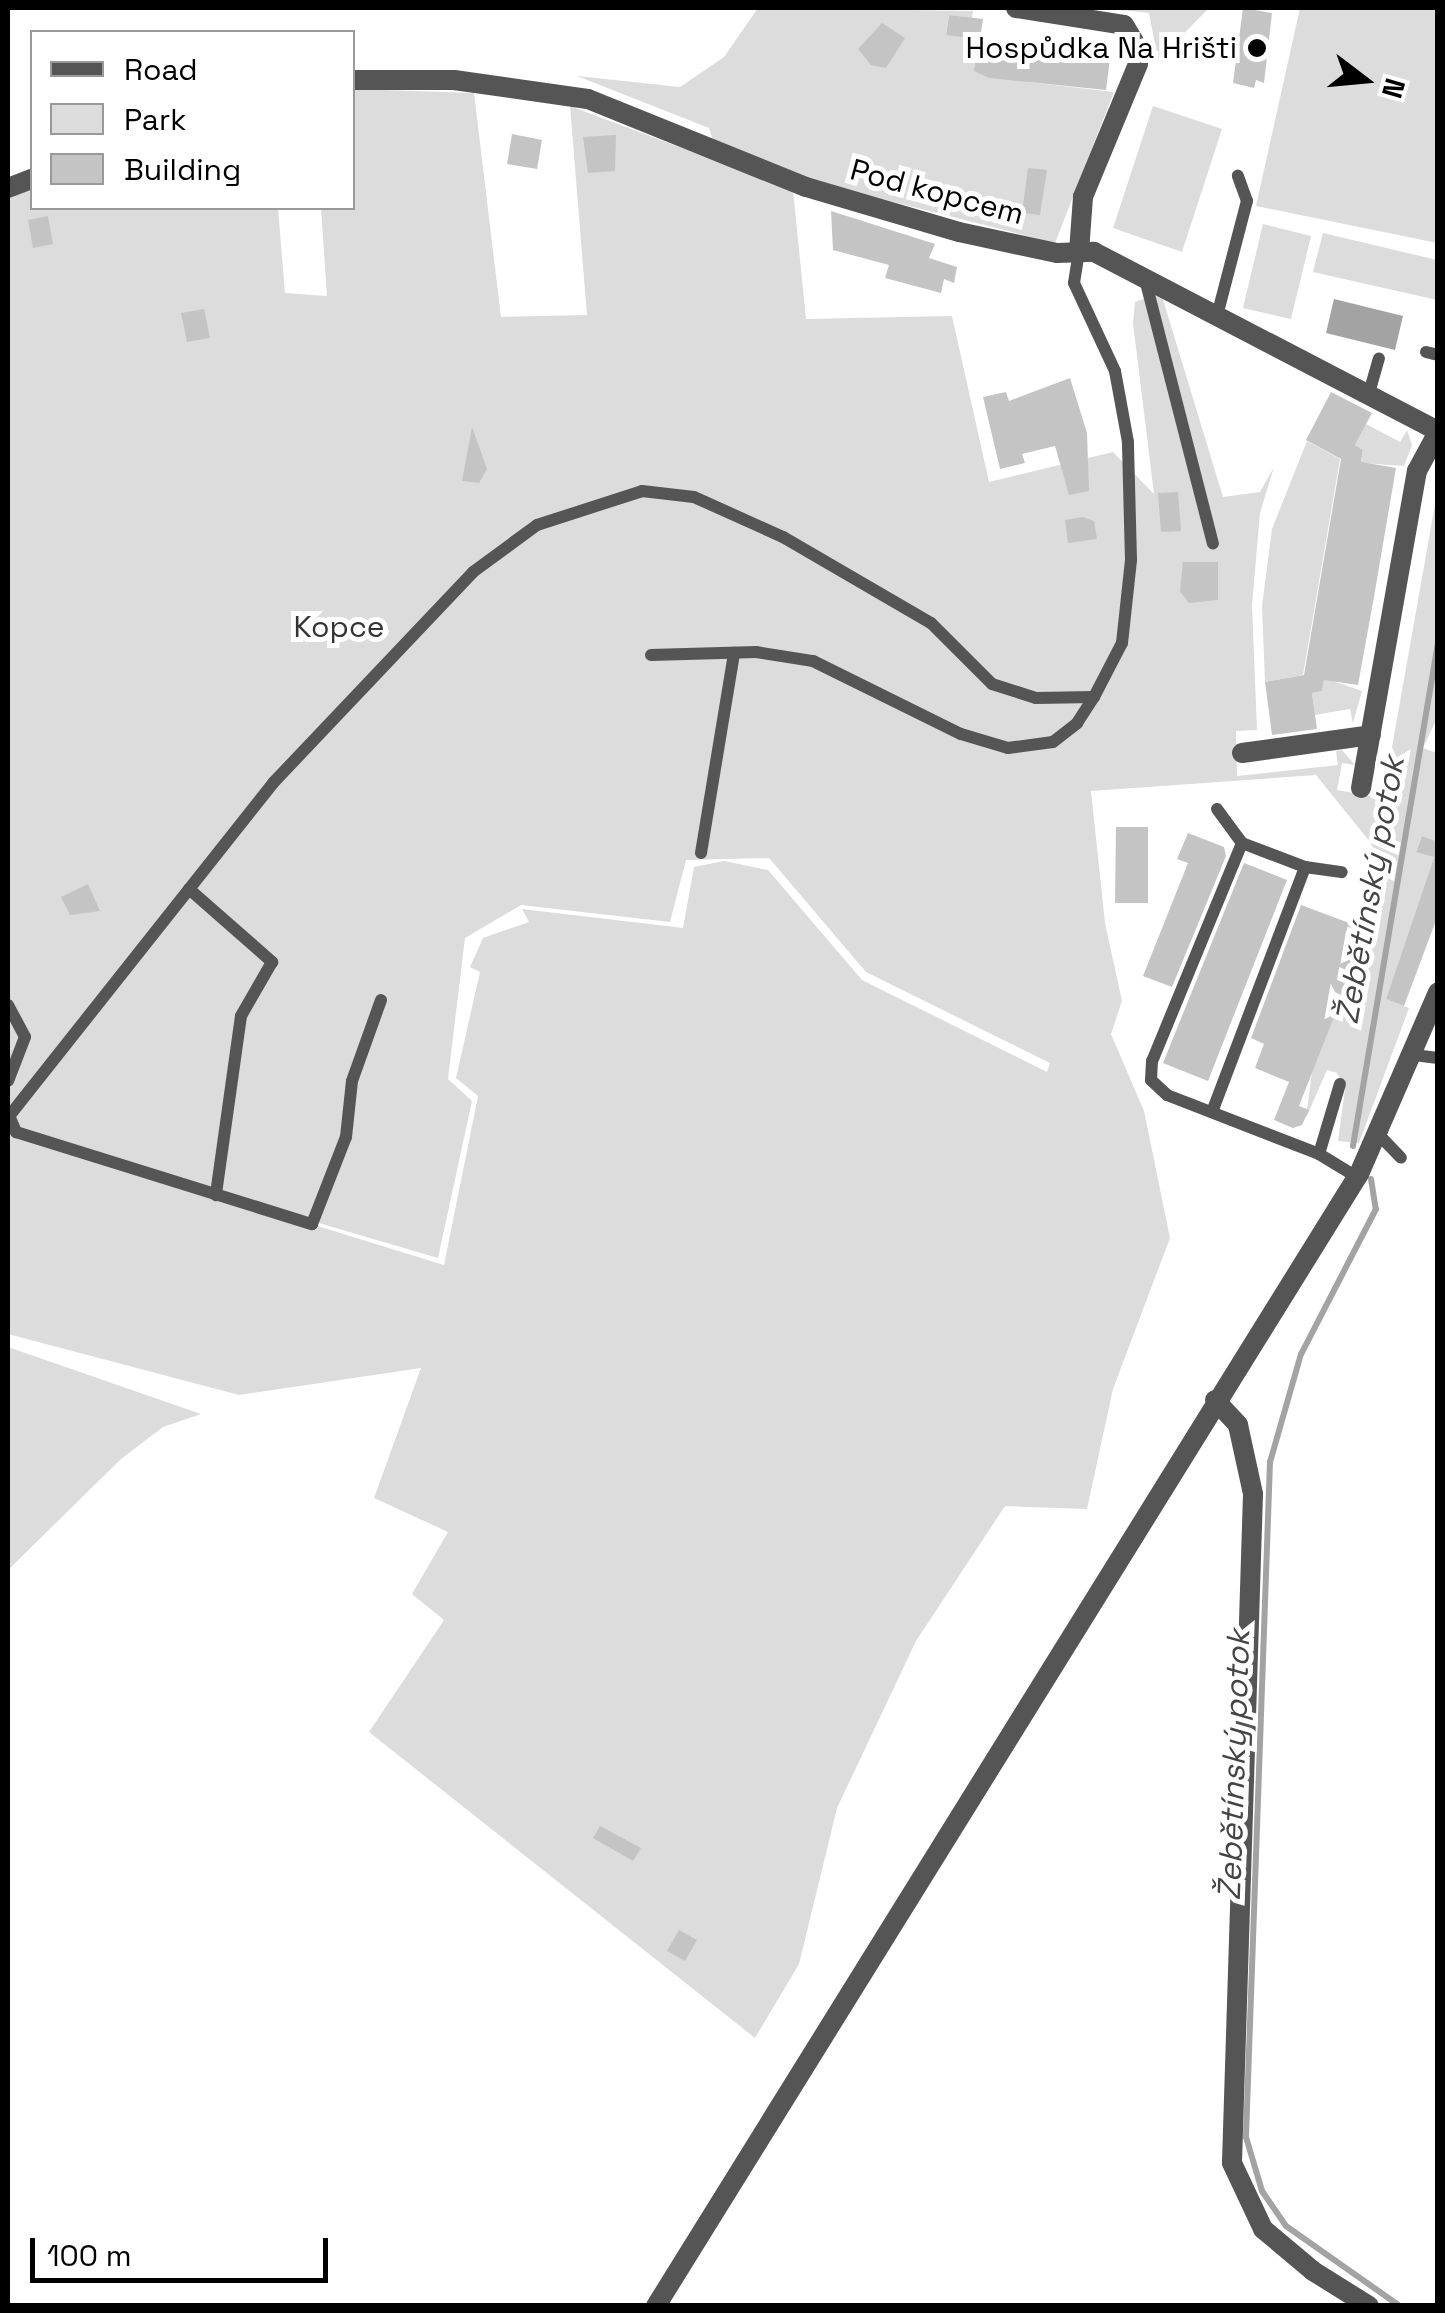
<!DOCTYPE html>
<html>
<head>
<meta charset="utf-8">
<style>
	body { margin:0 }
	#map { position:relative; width:1445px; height:2313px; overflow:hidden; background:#fff; font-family:"Space Grotesk",sans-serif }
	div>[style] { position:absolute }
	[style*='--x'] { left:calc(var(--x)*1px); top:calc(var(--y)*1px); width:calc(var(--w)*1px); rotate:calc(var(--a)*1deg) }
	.green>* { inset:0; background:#dcdcdc }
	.water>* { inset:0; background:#a3a3a3 }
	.stream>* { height:6px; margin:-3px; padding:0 3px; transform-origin:3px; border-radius:3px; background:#a3a3a3 }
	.building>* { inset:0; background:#c4c4c4 }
	.service>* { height:12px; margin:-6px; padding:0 6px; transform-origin:6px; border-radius:6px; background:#555 }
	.minor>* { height:20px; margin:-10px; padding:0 10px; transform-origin:10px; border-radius:10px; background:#555 }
	.tertiary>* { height:20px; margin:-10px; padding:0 10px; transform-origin:10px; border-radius:10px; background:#555 }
	.dots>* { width:28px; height:28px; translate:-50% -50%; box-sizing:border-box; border:5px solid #fff; border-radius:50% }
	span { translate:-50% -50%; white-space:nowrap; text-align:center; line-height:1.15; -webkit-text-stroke:10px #fff; paint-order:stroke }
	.poi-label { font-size:30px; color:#000 }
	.right { translate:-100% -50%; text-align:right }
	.street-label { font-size:30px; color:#000 }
	.park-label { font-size:30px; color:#333 }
	.water-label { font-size:32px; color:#444; font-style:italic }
	.frame { position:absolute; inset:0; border:10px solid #000; pointer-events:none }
	.legend { position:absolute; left:30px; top:30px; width:325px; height:180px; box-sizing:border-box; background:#fff; border:2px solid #999; margin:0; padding:12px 18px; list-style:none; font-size:30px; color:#000 }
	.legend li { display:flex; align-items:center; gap:20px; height:50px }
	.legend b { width:50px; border:2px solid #999 }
	.north { position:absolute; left:1315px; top:30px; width:100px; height:100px; -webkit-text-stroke:8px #fff; paint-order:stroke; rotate:106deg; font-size:28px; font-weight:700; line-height:40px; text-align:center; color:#000 }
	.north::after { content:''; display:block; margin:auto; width:35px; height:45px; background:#000; clip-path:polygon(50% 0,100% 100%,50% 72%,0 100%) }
	.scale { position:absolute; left:30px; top:2238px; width:298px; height:45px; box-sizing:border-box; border:5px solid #000; border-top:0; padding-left:12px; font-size:30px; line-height:35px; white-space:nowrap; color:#000; -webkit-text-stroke:8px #fff; paint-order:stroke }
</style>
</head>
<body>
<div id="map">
	<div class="green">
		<div style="clip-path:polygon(758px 8px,973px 11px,972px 18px,949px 15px,946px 34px,980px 38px,977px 62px,1028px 82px,1114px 92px,1055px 243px,799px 178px,715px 146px,709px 128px,577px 76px,680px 87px,724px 57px)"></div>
		<div style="clip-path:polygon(1104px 8px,1209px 8px,1158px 60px,1149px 13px)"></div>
		<div style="clip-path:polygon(1300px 8px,1437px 8px,1437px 243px,1256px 206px)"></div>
		<div style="clip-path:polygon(evenodd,353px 89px,474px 93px,501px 317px,587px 315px,570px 106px,793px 190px,806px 319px,952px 316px,989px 482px,1113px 452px,1154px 494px,1133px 323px,1135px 302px,1161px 293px,1223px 497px,1260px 492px,1274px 467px,1260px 513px,1252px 605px,1257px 730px,1236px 731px,1237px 776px,1338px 765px,1336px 751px,1342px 750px,1355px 765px,1342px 763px,1337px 790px,1383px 798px,1437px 493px,1437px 718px,1423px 748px,1437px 753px,1437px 842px,1422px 836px,1416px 851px,1434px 857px,1386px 999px,1409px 1008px,1359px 1143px,1338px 1141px,1345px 1089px,1337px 1073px,1327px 1070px,1306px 1118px,1313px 1064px,1368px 930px,1379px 860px,1370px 842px,1316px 775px,1091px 791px,1105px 923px,1122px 1001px,1111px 1034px,1144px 1111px,1170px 1238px,1113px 1389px,1087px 1509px,1005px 1506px,916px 1641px,837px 1808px,799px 1964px,755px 2038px,369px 1732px,444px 1620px,412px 1594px,448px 1532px,374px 1498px,421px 1368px,239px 1395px,8px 1334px,8px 193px,32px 185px,32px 208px,278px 208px,285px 293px,327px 296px,321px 208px,352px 208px,353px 89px,769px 858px,866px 972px,1050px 1063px,1047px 1072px,862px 980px,768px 870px,724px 861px,694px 867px,683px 928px,522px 909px,529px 922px,483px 938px,470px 967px,480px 972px,456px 1078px,478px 1096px,444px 1265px,47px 1143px,438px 1258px,472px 1101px,448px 1079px,465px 938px,521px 905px,670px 922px,686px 860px,769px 858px)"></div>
		<div style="clip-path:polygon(1153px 106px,1222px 129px,1182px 252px,1113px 228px)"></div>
		<div style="clip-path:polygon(1263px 224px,1311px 236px,1291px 319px,1243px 308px)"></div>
		<div style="clip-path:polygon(1323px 233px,1437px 260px,1437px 300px,1313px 272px)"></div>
		<div style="clip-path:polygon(1366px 424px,1400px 442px,1407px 430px,1412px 445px,1404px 466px,1361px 463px,1363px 450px,1355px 445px)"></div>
		<div style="clip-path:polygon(1307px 441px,1340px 459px,1303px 675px,1265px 682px,1262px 606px,1272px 529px)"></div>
		<div style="clip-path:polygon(1324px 678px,1362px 691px,1353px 723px,1350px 709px,1315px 715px,1312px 693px,1322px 691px)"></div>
		<div style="clip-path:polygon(8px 1347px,201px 1414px,163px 1427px,121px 1459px,8px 1570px)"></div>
	</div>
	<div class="water">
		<div style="clip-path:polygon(1334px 299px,1403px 316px,1395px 350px,1326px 333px)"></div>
	</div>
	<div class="stream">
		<div style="--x:1353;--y:1146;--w:510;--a:-80.41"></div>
		<div style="--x:1371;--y:1179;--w:30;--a:81"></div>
		<div style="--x:1376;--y:1209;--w:163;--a:117.3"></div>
		<div style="--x:1301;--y:1354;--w:112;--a:106"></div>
		<div style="--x:1270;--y:1462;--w:675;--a:92.04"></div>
		<div style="--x:1246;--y:2137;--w:56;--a:73.5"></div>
		<div style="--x:1262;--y:2191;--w:42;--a:55.6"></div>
		<div style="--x:1286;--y:2226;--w:139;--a:35.1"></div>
	</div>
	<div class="building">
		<div style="clip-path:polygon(1243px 8px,1272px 13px,1264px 83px,1256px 80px,1254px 88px,1233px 83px)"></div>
		<div style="clip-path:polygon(949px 15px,983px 19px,980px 39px,946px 35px)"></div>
		<div style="clip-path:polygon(882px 23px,905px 38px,886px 68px,871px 65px,858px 49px)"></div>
		<div style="clip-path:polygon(1033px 40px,1088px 47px,1086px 56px,1110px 59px,1106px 90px,989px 78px,974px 71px,978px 42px,1029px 49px)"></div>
		<div style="clip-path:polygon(512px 134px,542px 140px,537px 169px,507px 164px)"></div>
		<div style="clip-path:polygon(616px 135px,615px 171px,588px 173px,583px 137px)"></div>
		<div style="clip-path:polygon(1028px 168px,1047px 170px,1040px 215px,1022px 213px)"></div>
		<div style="clip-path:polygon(831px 211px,935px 244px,929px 258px,957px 267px,954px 283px,944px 279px,941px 293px,885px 278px,889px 265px,833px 250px)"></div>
		<div style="clip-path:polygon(48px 216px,53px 244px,33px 248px,28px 220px)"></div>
		<div style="clip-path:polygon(204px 309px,210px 338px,187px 342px,181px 313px)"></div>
		<div style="clip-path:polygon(1070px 378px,1087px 433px,1089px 491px,1069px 495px,1055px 446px,1022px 454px,1025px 463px,1000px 469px,983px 397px,1006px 392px,1009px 401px)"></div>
		<div style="clip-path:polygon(1331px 392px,1372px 413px,1355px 445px,1363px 450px,1361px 462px,1396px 468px,1374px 597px,1358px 685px,1324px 680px,1322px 691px,1312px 693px,1317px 729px,1272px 735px,1265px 682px,1304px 675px,1341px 459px,1306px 440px)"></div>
		<div style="clip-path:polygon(472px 427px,487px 469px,479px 483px,462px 481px)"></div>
		<div style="clip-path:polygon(1178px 492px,1181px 531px,1161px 532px,1158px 493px)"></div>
		<div style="clip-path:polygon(1083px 517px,1094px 521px,1097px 539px,1068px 543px,1065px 520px)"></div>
		<div style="clip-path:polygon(1183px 562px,1218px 562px,1218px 600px,1189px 603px,1180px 591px)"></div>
		<div style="clip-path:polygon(1116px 827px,1148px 827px,1148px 903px,1115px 903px)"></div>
		<div style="clip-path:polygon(1188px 833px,1224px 847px,1226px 856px,1172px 987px,1143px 976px,1188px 863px,1177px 859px)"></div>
		<div style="clip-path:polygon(1422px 836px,1438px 842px,1438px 915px,1404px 1006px,1386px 999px,1434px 857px,1416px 852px)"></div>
		<div style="clip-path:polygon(1244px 863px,1287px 880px,1208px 1081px,1163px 1063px)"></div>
		<div style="clip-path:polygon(88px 884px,100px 911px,70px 915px,61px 897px)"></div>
		<div style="clip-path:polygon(1301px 905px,1368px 930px,1299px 1106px,1309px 1110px,1302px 1125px,1293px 1128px,1274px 1120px,1289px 1082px,1255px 1068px,1264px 1044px,1251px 1038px)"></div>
		<div style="clip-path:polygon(600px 1826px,641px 1848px,633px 1861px,593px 1838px)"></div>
		<div style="clip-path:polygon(679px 1930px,697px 1940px,685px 1961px,667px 1951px)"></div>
	</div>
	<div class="service">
		<div style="--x:1145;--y:279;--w:273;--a:75.6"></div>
		<div style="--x:1218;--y:312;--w:115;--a:-75.4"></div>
		<div style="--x:1247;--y:201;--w:27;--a:-110"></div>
		<div style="--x:1426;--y:352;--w:12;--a:14"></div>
		<div style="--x:1369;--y:393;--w:36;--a:-74"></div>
		<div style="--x:651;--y:655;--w:105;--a:-1.6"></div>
		<div style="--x:756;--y:652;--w:58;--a:9"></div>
		<div style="--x:813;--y:661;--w:165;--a:26.3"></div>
		<div style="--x:961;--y:734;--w:49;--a:16.6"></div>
		<div style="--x:1008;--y:748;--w:45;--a:-7.6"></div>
		<div style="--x:1053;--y:742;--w:31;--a:-38"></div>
		<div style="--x:1077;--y:723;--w:31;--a:-57"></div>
		<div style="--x:1217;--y:809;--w:42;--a:53.7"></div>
		<div style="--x:1242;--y:843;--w:67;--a:20.9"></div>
		<div style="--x:1305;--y:867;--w:37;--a:8"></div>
		<div style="--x:1242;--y:843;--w:236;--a:112.4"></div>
		<div style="--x:1152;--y:1061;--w:19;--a:93"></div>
		<div style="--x:1151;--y:1080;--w:22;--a:43"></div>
		<div style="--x:1167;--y:1095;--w:163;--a:21.2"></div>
		<div style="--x:1319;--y:1154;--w:44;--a:31.2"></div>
		<div style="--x:701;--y:853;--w:203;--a:-80.6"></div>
		<div style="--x:189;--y:889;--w:111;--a:41.3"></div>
		<div style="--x:272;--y:962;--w:62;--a:119.9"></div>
		<div style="--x:241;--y:1016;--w:181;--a:98"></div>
		<div style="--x:8;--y:1005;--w:36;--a:62"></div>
		<div style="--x:25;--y:1037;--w:47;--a:111.1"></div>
		<div style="--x:1414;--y:1055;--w:24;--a:7"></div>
		<div style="--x:1212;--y:1112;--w:262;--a:-69.2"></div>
		<div style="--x:8;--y:1113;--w:21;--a:67"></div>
		<div style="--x:16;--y:1132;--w:310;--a:17.3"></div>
		<div style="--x:312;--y:1224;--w:93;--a:-68.7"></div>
		<div style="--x:346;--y:1137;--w:56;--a:-83.9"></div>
		<div style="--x:352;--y:1081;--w:86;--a:-70.3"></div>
		<div style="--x:10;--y:1115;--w:424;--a:-51.6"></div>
		<div style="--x:273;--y:783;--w:291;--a:-46.5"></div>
		<div style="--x:473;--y:572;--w:79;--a:-36.3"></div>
		<div style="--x:537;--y:525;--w:110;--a:-17.9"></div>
		<div style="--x:642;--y:491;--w:52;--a:6.6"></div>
		<div style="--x:694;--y:497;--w:98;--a:24.2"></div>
		<div style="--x:783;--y:537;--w:171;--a:30.2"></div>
		<div style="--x:931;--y:623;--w:86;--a:45"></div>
		<div style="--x:992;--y:684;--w:46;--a:17.7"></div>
		<div style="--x:1036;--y:698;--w:58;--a:-1"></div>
		<div style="--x:1094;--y:697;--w:61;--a:-62.6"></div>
		<div style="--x:1122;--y:643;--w:83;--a:-83.8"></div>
		<div style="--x:1131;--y:560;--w:118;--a:-91.5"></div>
		<div style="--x:1128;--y:442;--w:72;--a:-100.4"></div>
		<div style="--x:1115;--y:371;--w:97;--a:-115"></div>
		<div style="--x:1074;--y:283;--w:32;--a:-81"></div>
		<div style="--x:1380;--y:1136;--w:30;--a:46"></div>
		<div style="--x:1319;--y:1154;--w:73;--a:-73.3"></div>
	</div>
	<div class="minor">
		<div style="--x:1016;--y:8;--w:109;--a:8.9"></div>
		<div style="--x:1124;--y:25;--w:26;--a:59"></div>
		<div style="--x:1137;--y:47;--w:17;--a:87"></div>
		<div style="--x:1138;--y:64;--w:144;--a:112.5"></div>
		<div style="--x:1083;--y:197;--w:54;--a:94.2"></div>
		<div style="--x:352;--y:80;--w:102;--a:0"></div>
		<div style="--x:454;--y:80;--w:135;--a:8.1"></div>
		<div style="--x:588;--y:99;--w:235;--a:22"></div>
		<div style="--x:806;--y:187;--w:159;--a:16.4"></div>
		<div style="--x:959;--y:232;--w:100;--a:12.1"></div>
		<div style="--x:1057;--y:253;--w:37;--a:-2"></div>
		<div style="--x:1094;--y:252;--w:388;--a:27.5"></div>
		<div style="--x:8;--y:188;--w:26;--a:-21"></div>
		<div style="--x:1242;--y:753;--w:130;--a:-7.9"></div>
		<div style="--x:1361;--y:788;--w:322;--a:-80"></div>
		<div style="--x:1417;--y:471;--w:44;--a:-61.7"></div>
		<div style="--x:1215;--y:1400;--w:34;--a:47"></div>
		<div style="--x:1238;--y:1425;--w:71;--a:77.7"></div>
		<div style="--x:1253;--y:1494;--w:669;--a:91.8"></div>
		<div style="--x:1232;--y:2163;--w:73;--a:64.8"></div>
		<div style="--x:1263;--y:2229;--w:65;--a:40"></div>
		<div style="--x:1313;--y:2271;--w:66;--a:32"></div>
	</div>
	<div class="tertiary">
		<div style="--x:656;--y:2306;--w:1333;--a:-58.16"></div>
		<div style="--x:1359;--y:1174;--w:198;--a:-66.5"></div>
	</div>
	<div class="dots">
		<div style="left:1257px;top:48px;background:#000"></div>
	</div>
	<div class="poi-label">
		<span class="right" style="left:1237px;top:48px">Hospůdka Na Hrišti</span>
	</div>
	<div class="street-label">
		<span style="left:937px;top:192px;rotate:15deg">Pod kopcem</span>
	</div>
	<div class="park-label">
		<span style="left:339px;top:627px">Kopce</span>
	</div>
	<div class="water-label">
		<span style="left:1370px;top:890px;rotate:-80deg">Žebětínský potok</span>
		<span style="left:1234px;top:1765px;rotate:-88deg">Žebětínský potok</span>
	</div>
	<div class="frame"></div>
	<ul class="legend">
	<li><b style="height:12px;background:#555"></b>Road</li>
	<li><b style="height:28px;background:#dcdcdc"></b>Park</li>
	<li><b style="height:28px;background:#c4c4c4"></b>Building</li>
	</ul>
	<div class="north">N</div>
	<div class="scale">100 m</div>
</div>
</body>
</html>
